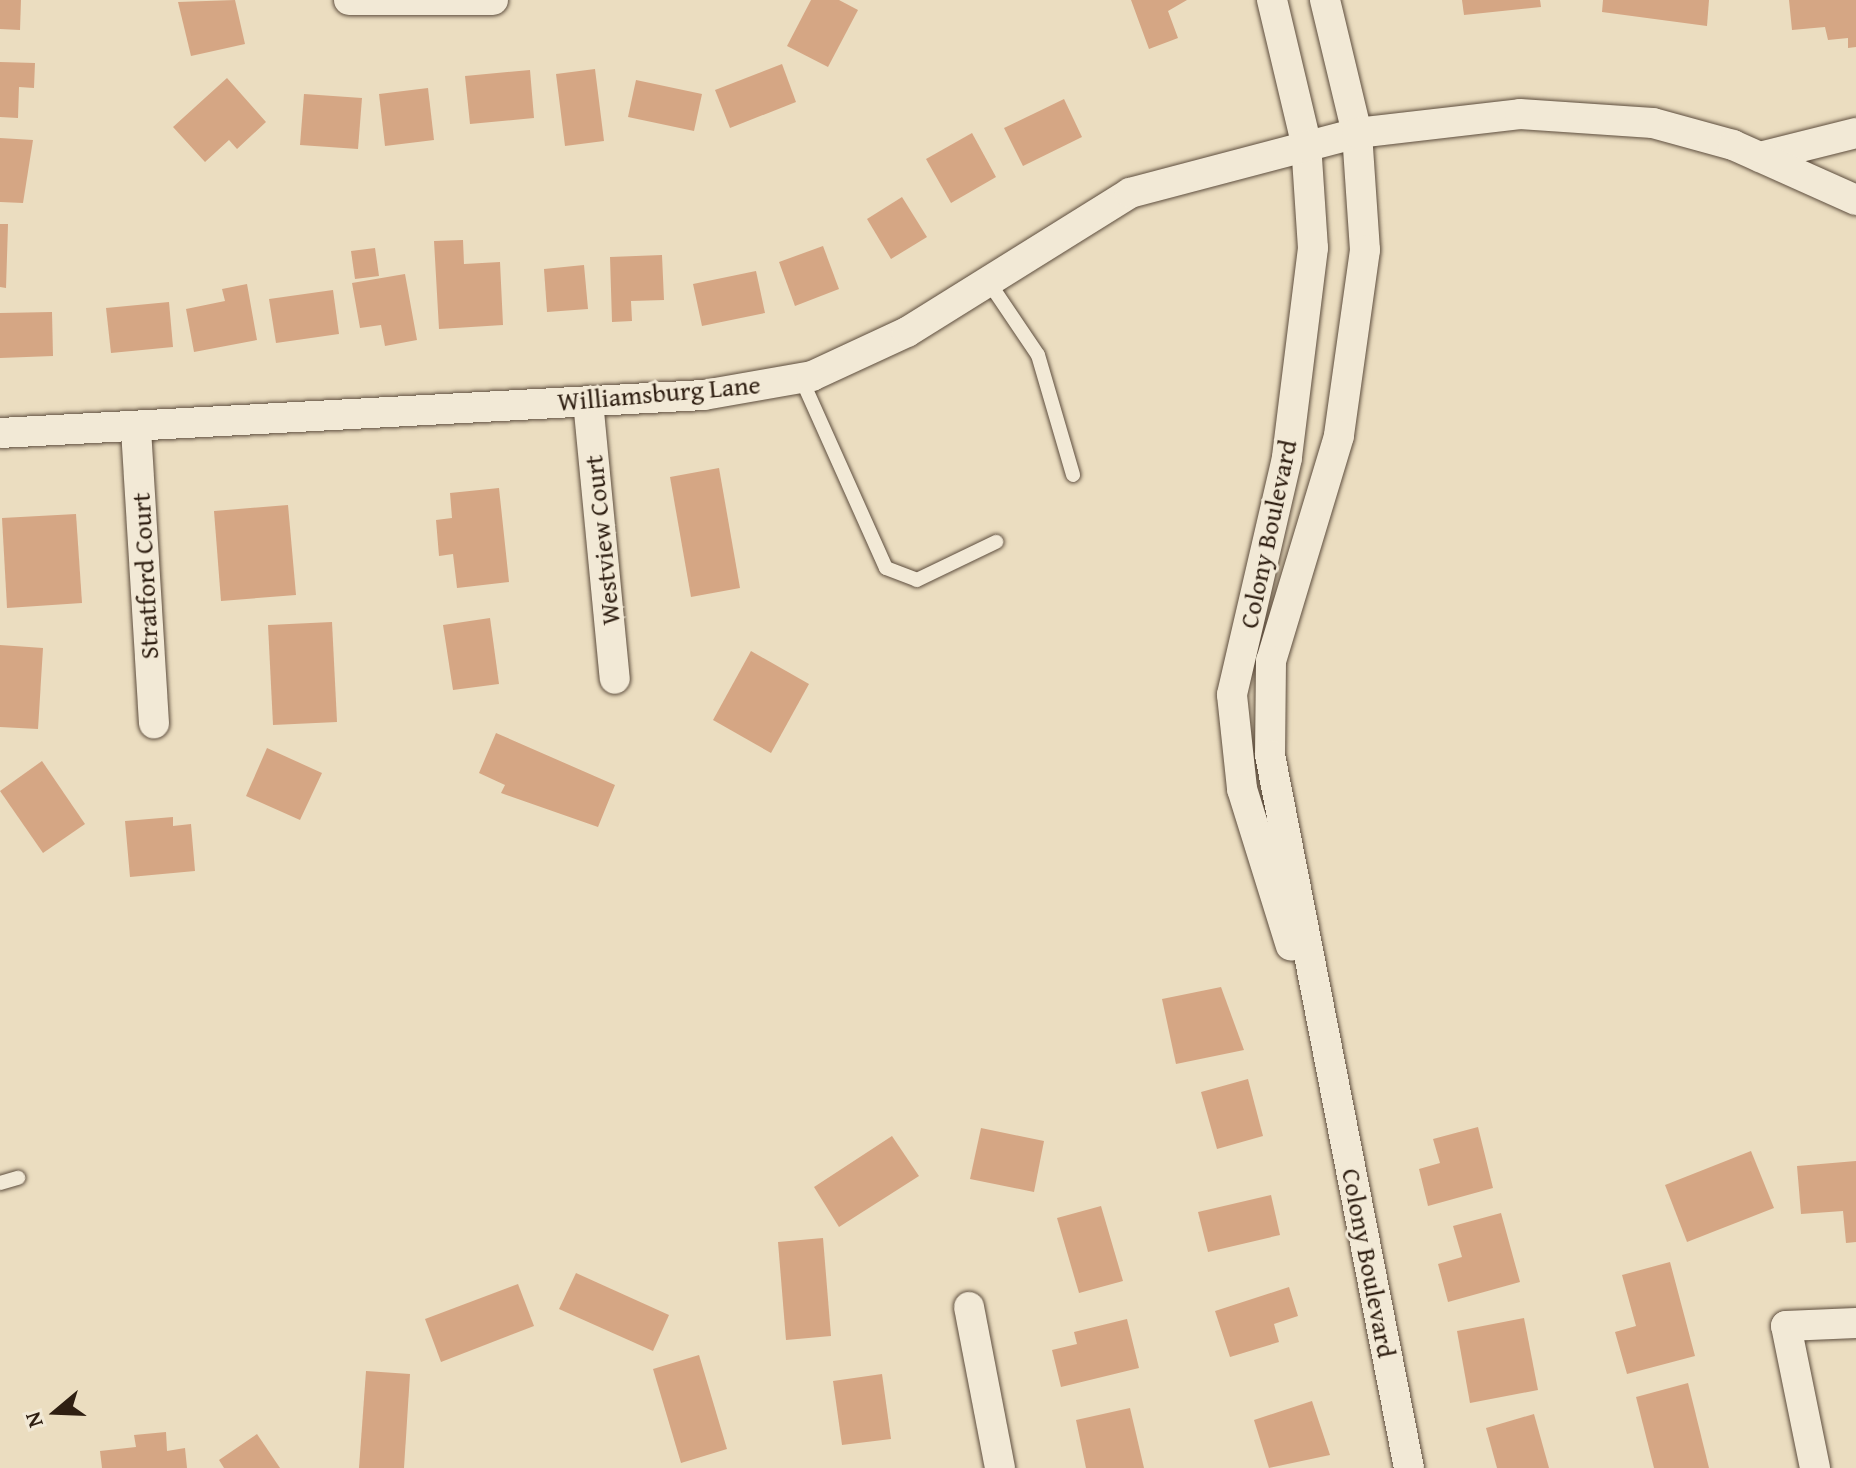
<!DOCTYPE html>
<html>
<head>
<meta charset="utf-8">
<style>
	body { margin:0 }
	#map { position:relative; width:1856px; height:1468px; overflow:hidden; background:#ebddc0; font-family:"Gentium Book Plus",serif }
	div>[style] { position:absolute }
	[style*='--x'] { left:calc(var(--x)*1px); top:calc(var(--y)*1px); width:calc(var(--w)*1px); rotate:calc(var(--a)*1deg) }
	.building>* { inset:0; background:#d5a684 }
	.roads { filter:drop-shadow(0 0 2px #5e4e3e) drop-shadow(0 0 2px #5e4e3e) }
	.service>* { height:14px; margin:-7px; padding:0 7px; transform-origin:7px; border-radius:7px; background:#f2e9d6 }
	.minor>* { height:30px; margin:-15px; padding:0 15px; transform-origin:15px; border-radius:15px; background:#f2e9d6 }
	span { translate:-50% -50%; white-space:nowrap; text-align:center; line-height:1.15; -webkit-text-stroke:6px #f2e9d6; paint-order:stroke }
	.street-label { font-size:26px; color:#2f1f12 }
	.north { position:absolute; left:16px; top:1372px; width:80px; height:80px; -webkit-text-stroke:6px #f2e9d6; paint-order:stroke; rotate:251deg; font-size:22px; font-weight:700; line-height:32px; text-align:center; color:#2f1f12 }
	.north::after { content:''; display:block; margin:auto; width:28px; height:36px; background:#2f1f12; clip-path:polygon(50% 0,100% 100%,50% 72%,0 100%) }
</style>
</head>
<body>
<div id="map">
	<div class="building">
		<div style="clip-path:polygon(0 0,21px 0,20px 30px,0 29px)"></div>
		<div style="clip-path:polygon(235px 0,245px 44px,191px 56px,178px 2px)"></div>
		<div style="clip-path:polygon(811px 0,839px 0,858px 10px,828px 67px,787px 46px)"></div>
		<div style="clip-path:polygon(1131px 0,1187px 0,1168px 11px,1178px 38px,1149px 49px)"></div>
		<div style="clip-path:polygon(1462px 0,1540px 0,1541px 7px,1464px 15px)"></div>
		<div style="clip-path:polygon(1603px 0,1709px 0,1707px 26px,1602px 12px)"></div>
		<div style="clip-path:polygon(1789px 0,1856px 0,1856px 47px,1848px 48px,1848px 38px,1828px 40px,1825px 27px,1792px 30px)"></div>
		<div style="clip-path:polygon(0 62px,35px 63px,34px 88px,19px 87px,18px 118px,0 117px)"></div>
		<div style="clip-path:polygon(782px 64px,796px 102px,730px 128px,715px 90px)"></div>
		<div style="clip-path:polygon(595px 69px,604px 141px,565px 146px,556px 74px)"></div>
		<div style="clip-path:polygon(530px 70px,534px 118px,470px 124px,465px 76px)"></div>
		<div style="clip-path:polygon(227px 78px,266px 122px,237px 149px,229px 140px,205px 162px,173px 127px)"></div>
		<div style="clip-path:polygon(636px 80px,702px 94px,694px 131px,628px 117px)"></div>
		<div style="clip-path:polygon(428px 88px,434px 140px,385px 146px,379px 94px)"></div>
		<div style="clip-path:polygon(304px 94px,362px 98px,358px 149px,300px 145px)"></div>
		<div style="clip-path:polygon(1064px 99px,1082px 137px,1023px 166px,1004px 128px)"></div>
		<div style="clip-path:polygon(972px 133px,996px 177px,951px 203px,926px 159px)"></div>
		<div style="clip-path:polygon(0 138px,33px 140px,23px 203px,0 202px)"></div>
		<div style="clip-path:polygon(902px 197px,927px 237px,891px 259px,867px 219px)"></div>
		<div style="clip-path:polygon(0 224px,8px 224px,6px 288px,0 287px)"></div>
		<div style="clip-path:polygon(463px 240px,464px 264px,500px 262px,503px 325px,439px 329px,434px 241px)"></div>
		<div style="clip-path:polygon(823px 246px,839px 289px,795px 306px,779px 262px)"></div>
		<div style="clip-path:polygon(375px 248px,379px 276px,355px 279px,351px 251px)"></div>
		<div style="clip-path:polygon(662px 255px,664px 300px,631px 301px,632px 321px,612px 322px,610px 257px)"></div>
		<div style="clip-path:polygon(584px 265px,588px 309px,547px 312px,544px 269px)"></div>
		<div style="clip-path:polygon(756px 271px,765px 313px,702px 326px,693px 284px)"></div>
		<div style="clip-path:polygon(405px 274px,417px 340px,385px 346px,381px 325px,360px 328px,352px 283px)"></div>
		<div style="clip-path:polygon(247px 284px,257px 340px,194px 352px,186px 309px,225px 301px,222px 289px)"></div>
		<div style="clip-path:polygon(333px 290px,339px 334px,276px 343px,269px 299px)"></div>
		<div style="clip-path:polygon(169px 302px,173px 347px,111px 353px,106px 308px)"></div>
		<div style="clip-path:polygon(52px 312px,53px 356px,0 358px,0 313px)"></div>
		<div style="clip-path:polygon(719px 468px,740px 588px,691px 597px,670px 477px)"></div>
		<div style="clip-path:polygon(499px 488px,509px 582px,457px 588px,453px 554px,439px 556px,436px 520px,452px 518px,450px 493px)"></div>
		<div style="clip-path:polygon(288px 505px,296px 595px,221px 601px,214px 511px)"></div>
		<div style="clip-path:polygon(76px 514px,82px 603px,7px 608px,2px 518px)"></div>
		<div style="clip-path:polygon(490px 618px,499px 684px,453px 690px,443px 625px)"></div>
		<div style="clip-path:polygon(332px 622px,337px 722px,273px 725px,268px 625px)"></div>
		<div style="clip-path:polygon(0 645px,43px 648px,38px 729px,0 727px)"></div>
		<div style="clip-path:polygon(751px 651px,809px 684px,771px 753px,713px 720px)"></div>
		<div style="clip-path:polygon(496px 733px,615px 785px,598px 827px,501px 793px,505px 785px,479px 773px)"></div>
		<div style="clip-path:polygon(267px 748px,322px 773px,300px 820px,246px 796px)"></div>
		<div style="clip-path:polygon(42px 761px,85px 824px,43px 853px,0 791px)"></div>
		<div style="clip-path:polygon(173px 817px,173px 826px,191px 824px,195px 871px,130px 877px,125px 821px)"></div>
		<div style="clip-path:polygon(1221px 987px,1244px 1050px,1176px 1064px,1162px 999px)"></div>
		<div style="clip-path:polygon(1248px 1079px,1263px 1136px,1217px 1149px,1201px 1092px)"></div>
		<div style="clip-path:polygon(1478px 1127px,1493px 1188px,1428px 1206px,1419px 1169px,1440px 1163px,1433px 1139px)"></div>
		<div style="clip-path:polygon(981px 1128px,1044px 1141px,1034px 1192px,970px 1179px)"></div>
		<div style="clip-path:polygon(892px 1136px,919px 1176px,839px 1227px,814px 1187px)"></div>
		<div style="clip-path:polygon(1751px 1151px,1774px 1208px,1687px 1242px,1665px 1185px)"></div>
		<div style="clip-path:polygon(1856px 1161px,1856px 1242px,1846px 1243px,1843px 1211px,1801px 1214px,1797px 1166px)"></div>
		<div style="clip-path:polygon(1271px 1195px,1280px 1235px,1208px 1252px,1198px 1212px)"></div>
		<div style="clip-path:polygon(1101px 1206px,1123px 1281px,1079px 1293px,1057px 1218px)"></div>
		<div style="clip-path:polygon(1501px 1213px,1520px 1282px,1448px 1302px,1438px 1264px,1462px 1257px,1453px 1226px)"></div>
		<div style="clip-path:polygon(823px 1238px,831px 1336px,786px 1340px,778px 1242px)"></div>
		<div style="clip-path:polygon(1670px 1262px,1695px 1356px,1627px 1374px,1615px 1332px,1636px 1326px,1622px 1275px)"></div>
		<div style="clip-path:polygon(576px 1273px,669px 1315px,653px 1351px,559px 1309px)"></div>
		<div style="clip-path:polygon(518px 1284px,534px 1326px,441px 1362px,425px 1319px)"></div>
		<div style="clip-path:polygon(1289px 1287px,1298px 1316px,1274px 1324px,1279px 1342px,1230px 1357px,1215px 1311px)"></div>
		<div style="clip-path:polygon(1524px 1318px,1538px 1390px,1470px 1403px,1457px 1331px)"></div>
		<div style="clip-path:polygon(1127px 1319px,1139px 1368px,1061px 1387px,1052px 1350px,1077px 1344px,1074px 1332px)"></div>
		<div style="clip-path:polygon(699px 1355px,727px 1449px,681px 1463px,653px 1369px)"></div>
		<div style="clip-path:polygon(366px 1371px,410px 1374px,404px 1468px,359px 1468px)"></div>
		<div style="clip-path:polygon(882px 1374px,891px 1439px,842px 1445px,833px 1381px)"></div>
		<div style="clip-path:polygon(1688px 1383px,1709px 1468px,1654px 1468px,1636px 1397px)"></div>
		<div style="clip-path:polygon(1312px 1401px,1330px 1455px,1269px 1468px,1254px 1420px)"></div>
		<div style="clip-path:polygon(1130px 1408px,1144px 1468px,1086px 1468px,1076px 1420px)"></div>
		<div style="clip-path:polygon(1534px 1414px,1549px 1468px,1497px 1468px,1486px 1428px)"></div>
		<div style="clip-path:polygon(166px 1432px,167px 1451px,185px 1448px,187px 1468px,102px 1468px,100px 1451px,136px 1447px,134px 1435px)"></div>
		<div style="clip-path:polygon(257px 1434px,280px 1468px,224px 1468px,219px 1460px)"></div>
	</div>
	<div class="roads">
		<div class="service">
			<div style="--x:988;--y:281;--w:89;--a:56"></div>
			<div style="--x:1038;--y:355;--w:125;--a:73.7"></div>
			<div style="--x:801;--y:378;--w:208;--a:65.9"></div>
			<div style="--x:886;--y:568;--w:33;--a:21"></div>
			<div style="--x:917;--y:580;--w:88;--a:-25.7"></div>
			<div style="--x:0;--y:1183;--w:19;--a:-16"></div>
		</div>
		<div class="minor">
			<div style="--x:349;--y:0;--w:144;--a:0"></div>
			<div style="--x:1272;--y:0;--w:147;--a:76.6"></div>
			<div style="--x:1306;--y:143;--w:105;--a:86.2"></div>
			<div style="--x:1313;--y:248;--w:212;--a:97.1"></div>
			<div style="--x:1287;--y:458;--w:243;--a:103.1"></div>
			<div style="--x:1232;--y:695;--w:95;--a:83.9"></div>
			<div style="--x:1242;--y:789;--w:164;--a:72.7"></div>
			<div style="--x:1325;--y:0;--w:137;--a:76.5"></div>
			<div style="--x:1357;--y:133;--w:117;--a:86.1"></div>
			<div style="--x:1365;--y:250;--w:188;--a:98"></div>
			<div style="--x:1339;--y:436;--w:235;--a:106.8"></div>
			<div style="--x:1271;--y:661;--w:94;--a:90.6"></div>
			<div style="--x:1270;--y:755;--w:726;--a:78.97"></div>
			<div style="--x:1760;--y:157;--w:99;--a:-14"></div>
			<div style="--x:588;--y:401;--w:279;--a:84.5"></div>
			<div style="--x:136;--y:429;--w:295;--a:86.5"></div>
			<div style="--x:0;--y:433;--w:705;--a:-3.09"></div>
			<div style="--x:704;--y:395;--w:110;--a:-10"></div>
			<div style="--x:812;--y:376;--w:105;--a:-24.9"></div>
			<div style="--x:907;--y:332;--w:263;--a:-31.9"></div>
			<div style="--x:1130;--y:193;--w:235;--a:-14.8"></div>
			<div style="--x:1357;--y:133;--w:164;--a:-6.6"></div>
			<div style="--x:1520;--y:114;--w:133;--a:3.9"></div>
			<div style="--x:1653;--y:123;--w:83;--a:15.4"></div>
			<div style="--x:1733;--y:145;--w:135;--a:24.1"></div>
			<div style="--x:969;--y:1307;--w:164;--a:79.1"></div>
			<div style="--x:1815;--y:1468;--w:145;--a:-101.5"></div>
			<div style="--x:1786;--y:1326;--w:70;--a:-2.5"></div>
		</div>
	</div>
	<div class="street-label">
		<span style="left:659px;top:393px;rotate:-5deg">Williamsburg Lane</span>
		<span style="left:1268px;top:534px;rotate:-78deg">Colony Boulevard</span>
		<span style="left:602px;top:540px;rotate:-96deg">Westview Court</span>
		<span style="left:145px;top:576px;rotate:-93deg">Stratford Court</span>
		<span style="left:1369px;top:1263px;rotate:79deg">Colony Boulevard</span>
	</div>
	<div class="north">N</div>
</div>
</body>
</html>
